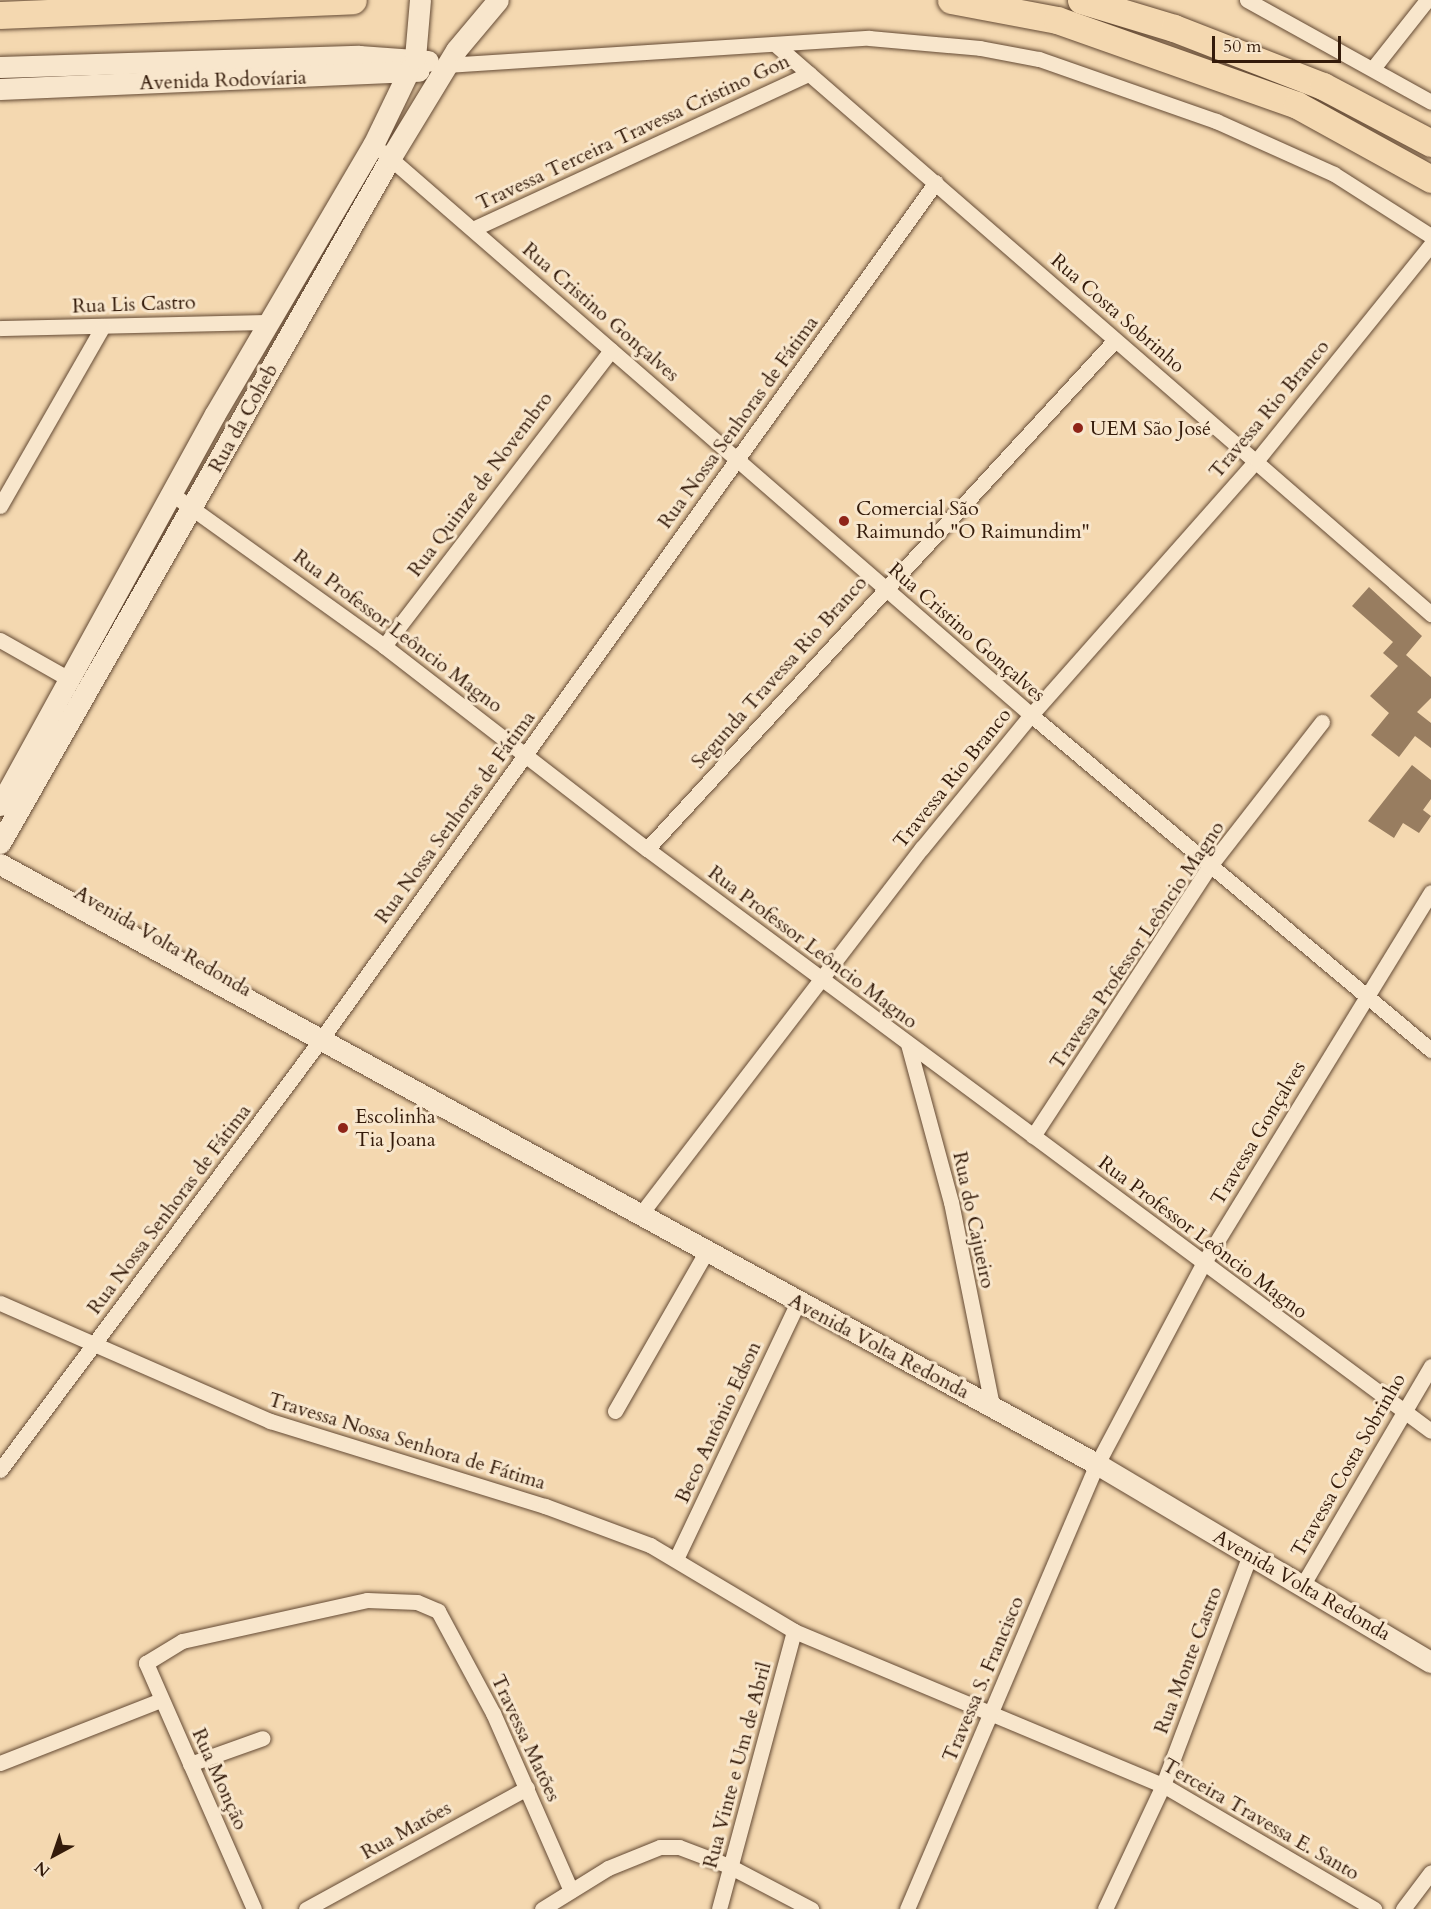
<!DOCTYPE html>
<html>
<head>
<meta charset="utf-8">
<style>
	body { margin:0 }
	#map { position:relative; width:1431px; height:1909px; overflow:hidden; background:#f4d8b0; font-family:Cardo,serif }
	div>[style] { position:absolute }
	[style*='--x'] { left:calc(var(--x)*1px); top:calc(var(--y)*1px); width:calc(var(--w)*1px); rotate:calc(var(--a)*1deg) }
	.building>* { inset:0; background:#987d60 }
	.roads { filter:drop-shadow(0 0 2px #644a34) drop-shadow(0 0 2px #644a34) }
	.street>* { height:15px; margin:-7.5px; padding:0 7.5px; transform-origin:7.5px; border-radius:7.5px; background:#f8e6cc }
	.secondary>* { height:21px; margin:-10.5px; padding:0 10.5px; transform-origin:10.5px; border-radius:10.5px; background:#f8e6cc }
	.highway>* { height:27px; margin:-13.5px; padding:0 13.5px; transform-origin:13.5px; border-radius:13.5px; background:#f4d8b0 }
	.dots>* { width:16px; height:16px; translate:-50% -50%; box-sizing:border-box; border:3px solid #f8e6cc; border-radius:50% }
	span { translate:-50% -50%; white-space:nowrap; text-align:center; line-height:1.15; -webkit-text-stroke:6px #f8e6cc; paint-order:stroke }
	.street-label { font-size:20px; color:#341b0a }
	.poi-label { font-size:20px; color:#341b0a }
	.left { translate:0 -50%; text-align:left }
	.north { position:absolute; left:24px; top:1825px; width:60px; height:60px; -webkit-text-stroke:4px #f8e6cc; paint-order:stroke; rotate:220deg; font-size:16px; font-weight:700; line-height:24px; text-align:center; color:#341b0a }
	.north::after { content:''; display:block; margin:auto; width:21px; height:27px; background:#341b0a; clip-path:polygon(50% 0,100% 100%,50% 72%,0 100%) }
	.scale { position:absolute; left:1212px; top:36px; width:129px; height:27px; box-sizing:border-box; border:3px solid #341b0a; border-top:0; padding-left:8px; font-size:18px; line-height:21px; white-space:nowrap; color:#341b0a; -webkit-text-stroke:4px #f8e6cc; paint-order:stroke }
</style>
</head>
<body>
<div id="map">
	<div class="building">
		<div style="clip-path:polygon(1369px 587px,1422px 636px,1406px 655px,1431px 677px,1431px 698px,1417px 712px,1431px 723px,1431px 748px,1415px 736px,1399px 757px,1371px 735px,1389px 713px,1370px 696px,1398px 666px,1383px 653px,1393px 642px,1352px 606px)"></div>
		<div style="clip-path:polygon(1412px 765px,1431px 780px,1431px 799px,1423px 810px,1431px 816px,1419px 833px,1403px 823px,1394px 838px,1368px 821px)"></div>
	</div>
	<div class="roads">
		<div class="street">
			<div style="--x:1247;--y:0;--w:210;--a:29"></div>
			<div style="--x:776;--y:45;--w:868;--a:40.98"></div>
			<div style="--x:446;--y:65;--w:424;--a:-3.7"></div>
			<div style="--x:869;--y:38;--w:111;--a:5.1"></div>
			<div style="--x:980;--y:48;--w:60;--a:10.6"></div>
			<div style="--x:1039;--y:59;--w:188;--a:19.3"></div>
			<div style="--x:1216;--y:121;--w:129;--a:24.2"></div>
			<div style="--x:1334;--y:174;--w:115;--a:32.6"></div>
			<div style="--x:1374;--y:67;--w:85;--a:-51.7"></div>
			<div style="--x:383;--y:152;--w:858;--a:40.98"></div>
			<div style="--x:1031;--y:715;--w:522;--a:39.95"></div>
			<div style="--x:475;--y:228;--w:368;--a:-24.8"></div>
			<div style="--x:0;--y:328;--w:269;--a:-1.3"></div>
			<div style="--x:172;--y:494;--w:261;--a:35.6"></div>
			<div style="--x:384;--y:646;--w:332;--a:37.7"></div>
			<div style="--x:647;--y:849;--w:976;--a:36.59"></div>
			<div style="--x:0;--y:506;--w:207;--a:-60.2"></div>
			<div style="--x:0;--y:640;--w:79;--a:29.5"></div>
			<div style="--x:384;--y:646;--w:373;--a:-52.5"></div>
			<div style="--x:647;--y:849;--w:691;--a:-47.4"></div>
			<div style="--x:908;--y:1044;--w:164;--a:74.8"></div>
			<div style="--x:951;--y:1202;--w:208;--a:78.6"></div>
			<div style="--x:1033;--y:1136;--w:321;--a:-56.8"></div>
			<div style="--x:1209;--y:867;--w:184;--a:-52.1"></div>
			<div style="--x:640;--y:1215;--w:463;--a:-52.5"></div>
			<div style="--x:922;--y:848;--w:172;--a:-50.7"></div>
			<div style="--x:1031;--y:715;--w:341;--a:-48.5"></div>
			<div style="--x:1257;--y:460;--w:277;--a:-51.1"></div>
			<div style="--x:0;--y:1303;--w:295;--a:23.6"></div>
			<div style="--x:270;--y:1421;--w:288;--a:17.2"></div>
			<div style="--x:545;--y:1506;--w:112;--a:20.4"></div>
			<div style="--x:650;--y:1545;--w:168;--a:30.8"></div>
			<div style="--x:794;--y:1631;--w:400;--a:22.7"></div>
			<div style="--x:1163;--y:1785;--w:245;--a:30.4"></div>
			<div style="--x:615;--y:1411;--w:183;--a:-60.2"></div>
			<div style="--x:0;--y:1470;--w:539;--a:-53.3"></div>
			<div style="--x:322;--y:1038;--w:1053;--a:-54.35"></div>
			<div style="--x:676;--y:1559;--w:284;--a:-64.6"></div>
			<div style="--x:1302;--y:1586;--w:255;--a:-59.6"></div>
			<div style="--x:0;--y:1763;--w:173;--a:-21.4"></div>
			<div style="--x:190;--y:1764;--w:77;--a:-19.6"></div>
			<div style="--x:254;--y:1909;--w:269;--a:-113.7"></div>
			<div style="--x:146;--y:1663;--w:42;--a:-31.4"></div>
			<div style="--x:182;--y:1641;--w:189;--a:-12.5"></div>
			<div style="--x:367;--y:1600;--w:50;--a:2.3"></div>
			<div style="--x:417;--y:1602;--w:23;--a:23"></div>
			<div style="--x:438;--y:1611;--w:116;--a:61.7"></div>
			<div style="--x:493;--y:1713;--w:194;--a:66.3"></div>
			<div style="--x:306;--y:1909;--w:252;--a:-28.7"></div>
			<div style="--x:542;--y:1909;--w:78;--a:-31.8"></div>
			<div style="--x:608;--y:1868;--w:56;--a:-22"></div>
			<div style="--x:660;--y:1847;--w:19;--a:0"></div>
			<div style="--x:679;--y:1847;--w:53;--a:20.8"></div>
			<div style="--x:729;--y:1866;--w:93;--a:27.7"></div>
			<div style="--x:719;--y:1909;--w:288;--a:-74.9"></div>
			<div style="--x:907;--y:1909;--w:484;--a:-66.9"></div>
			<div style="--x:1097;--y:1464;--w:226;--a:-62.1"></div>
			<div style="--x:1203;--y:1264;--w:436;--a:-58.5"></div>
			<div style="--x:1105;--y:1909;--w:137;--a:-64.9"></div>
			<div style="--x:1163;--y:1785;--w:244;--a:-69.3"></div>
			<div style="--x:1403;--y:1909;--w:46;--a:-52.9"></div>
		</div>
		<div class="secondary">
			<div style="--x:0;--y:67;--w:359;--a:-1.8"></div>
			<div style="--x:359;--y:56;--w:69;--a:4.1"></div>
			<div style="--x:0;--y:89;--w:419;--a:-2.5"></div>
			<div style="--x:0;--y:805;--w:446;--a:-61.2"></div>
			<div style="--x:215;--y:414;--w:312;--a:-59.6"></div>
			<div style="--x:373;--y:145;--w:97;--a:-64.2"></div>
			<div style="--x:415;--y:58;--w:58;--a:-85.1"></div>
			<div style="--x:0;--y:843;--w:790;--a:-60.32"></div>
			<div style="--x:391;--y:157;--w:125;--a:-58.7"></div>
			<div style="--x:456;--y:50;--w:65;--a:-50"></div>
			<div style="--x:0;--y:864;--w:1250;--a:28.68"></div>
			<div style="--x:1097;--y:1464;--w:388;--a:30.7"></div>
		</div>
		<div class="highway">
			<div style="--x:951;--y:0;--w:108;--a:10.7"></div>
			<div style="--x:1057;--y:20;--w:255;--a:19.5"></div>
			<div style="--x:1297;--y:105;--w:153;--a:28.9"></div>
			<div style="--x:1081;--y:0;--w:97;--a:16.8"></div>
			<div style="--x:1174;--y:28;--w:160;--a:21.3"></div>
			<div style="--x:1323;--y:86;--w:122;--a:27.8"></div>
			<div style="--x:0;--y:15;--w:353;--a:-2.4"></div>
		</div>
	</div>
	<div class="dots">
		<div style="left:1078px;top:428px;background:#8f2418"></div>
		<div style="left:844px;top:521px;background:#8f2418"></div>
		<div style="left:343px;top:1128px;background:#8f2418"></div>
	</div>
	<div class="street-label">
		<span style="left:223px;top:80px;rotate:-2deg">Avenida Rodovíaria</span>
		<span style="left:633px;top:132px;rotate:-25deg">Travessa Terceira Travessa Cristino Gon</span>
		<span style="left:134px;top:304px;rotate:-2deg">Rua Lis Castro</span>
		<span style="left:601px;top:312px;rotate:41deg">Rua Cristino Gonçalves</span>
		<span style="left:1118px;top:313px;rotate:41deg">Rua Costa Sobrinho</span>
		<span style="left:1269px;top:409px;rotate:-50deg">Travessa Rio Branco</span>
		<span style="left:243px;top:418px;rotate:-61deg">Rua da Coheb</span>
		<span style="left:738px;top:422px;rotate:-54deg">Rua Nossa Senhoras de Fátima</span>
		<span style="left:480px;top:484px;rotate:-53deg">Rua Quinze de Novembro</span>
		<span style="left:398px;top:631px;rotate:37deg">Rua Professor Leôncio Magno</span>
		<span style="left:967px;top:632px;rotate:41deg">Rua Cristino Gonçalves</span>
		<span style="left:779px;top:672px;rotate:-48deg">Segunda Travessa Rio Branco</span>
		<span style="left:952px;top:778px;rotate:-51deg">Travessa Rio Branco</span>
		<span style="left:455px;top:817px;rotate:-54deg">Rua Nossa Senhoras de Fátima</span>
		<span style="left:163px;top:941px;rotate:30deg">Avenida Volta Redonda</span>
		<span style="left:1137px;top:945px;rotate:-56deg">Travessa Professor Leôncio Magno</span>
		<span style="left:813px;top:947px;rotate:37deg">Rua Professor Leôncio Magno</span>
		<span style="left:1258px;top:1133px;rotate:-59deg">Travessa Gonçalves</span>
		<span style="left:169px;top:1209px;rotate:-53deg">Rua Nossa Senhoras de Fátima</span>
		<span style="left:974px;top:1220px;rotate:78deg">Rua do Cajueiro</span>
		<span style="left:1203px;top:1237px;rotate:37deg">Rua Professor Leôncio Magno</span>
		<span style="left:879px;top:1346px;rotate:28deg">Avenida Volta Redonda</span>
		<span style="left:718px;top:1422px;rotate:-65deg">Beco Antônio Edson</span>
		<span style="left:407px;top:1441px;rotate:17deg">Travessa Nossa Senhora de Fátima</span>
		<span style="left:1348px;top:1465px;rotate:-60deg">Travessa Costa Sobrinho</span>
		<span style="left:1302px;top:1585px;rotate:30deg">Avenida Volta Redonda</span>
		<span style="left:1188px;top:1660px;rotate:-69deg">Rua Monte Castro</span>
		<span style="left:983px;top:1679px;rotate:-67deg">Travessa S. Francisco</span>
		<span style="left:526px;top:1738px;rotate:65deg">Travessa Matões</span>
		<span style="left:737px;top:1765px;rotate:-75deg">Rua Vinte e Um de Abril</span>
		<span style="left:220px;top:1779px;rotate:66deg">Rua Monção</span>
		<span style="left:1261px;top:1819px;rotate:30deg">Terceira Travessa E. Santo</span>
		<span style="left:406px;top:1830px;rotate:-29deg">Rua Matões</span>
	</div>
	<div class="poi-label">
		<span class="left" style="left:1090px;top:428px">UEM São José</span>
		<span class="left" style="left:856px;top:520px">Comercial São<br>Raimundo "O Raimundim"</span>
		<span class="left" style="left:355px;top:1128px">Escolinha<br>Tia Joana</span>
	</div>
	<div class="north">N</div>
	<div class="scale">50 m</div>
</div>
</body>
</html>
